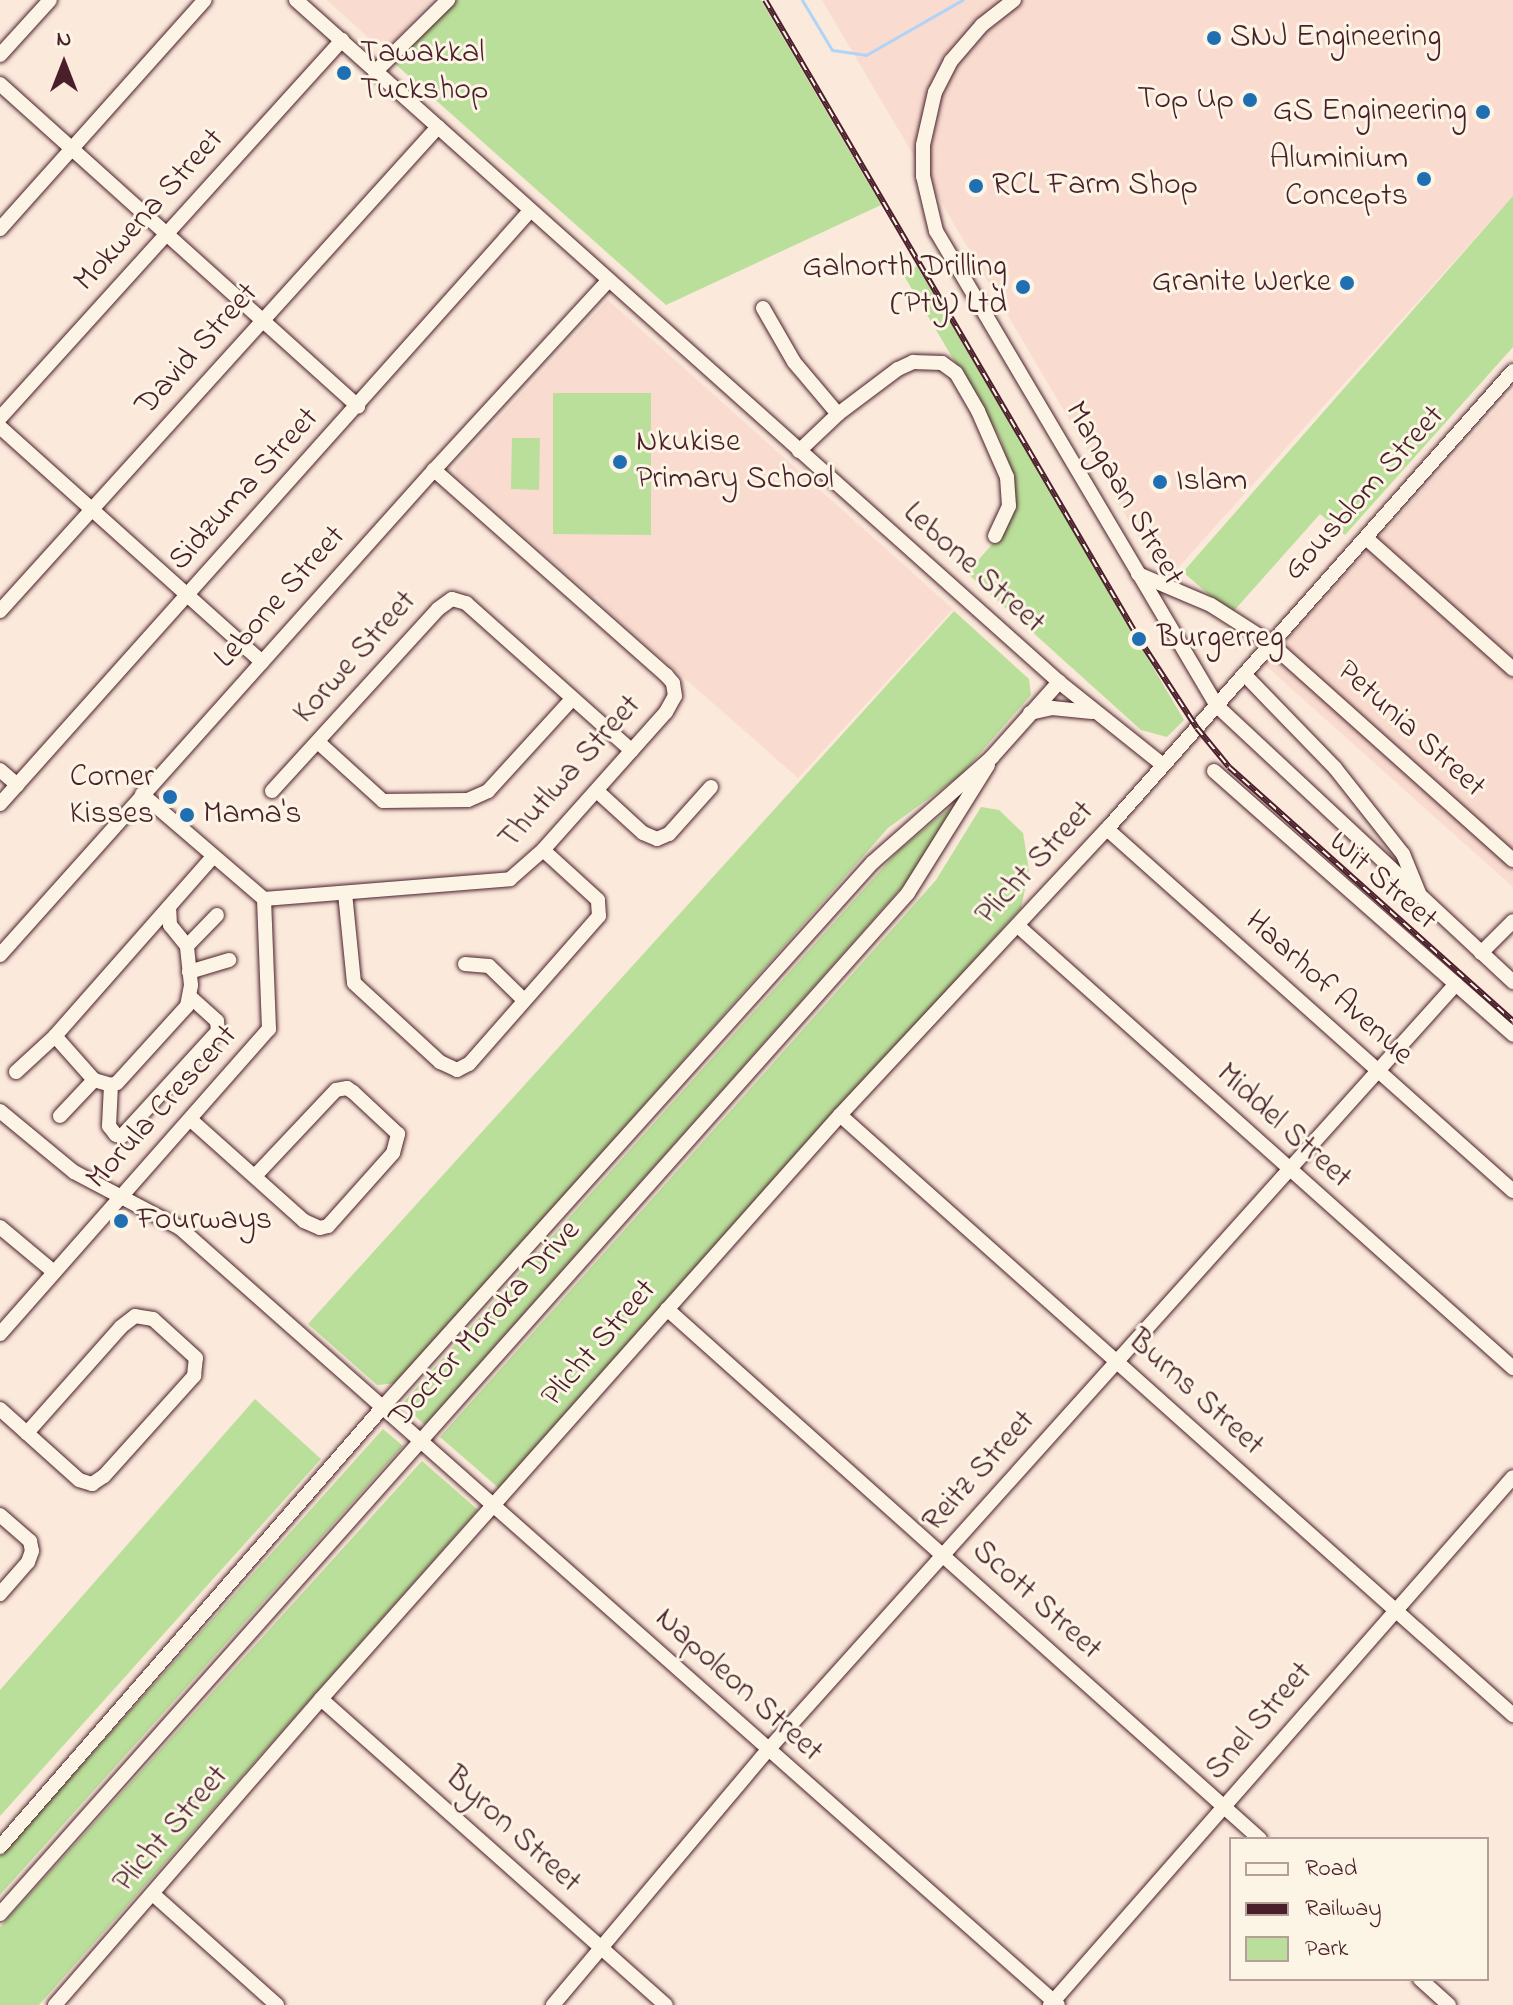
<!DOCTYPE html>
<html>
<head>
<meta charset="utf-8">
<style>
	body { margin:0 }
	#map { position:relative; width:1513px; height:2005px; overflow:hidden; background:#fbe9db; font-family:"Indie Flower",sans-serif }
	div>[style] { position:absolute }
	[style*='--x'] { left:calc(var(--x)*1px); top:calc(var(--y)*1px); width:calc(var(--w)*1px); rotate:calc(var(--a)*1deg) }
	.built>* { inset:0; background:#f9dbcf }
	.green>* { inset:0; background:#badf9a }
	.stream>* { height:3px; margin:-1.5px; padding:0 1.5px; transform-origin:1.5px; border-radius:1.5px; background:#afd4f8 }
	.roads { filter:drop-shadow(0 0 2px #4a1f2b) drop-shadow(0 0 2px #4a1f2b) }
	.minor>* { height:14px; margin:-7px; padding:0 7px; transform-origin:7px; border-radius:7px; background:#fcf5e5 }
	.rail>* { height:6px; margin-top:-3px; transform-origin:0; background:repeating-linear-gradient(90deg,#fcf5e5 0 9px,#4a1f2b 0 18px); box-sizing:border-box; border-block:2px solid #4a1f2b }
	.dots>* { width:22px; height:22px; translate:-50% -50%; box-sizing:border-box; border:4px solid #fcf5e5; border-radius:50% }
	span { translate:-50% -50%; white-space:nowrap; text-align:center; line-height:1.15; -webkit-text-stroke:6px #fcf5e5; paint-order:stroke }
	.poi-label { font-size:32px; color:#4a1f2b }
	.left { translate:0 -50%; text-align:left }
	.right { translate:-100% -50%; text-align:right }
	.street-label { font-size:32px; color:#4a1f2b }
	.legend { position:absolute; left:1229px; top:1837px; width:260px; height:144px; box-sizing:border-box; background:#fcf5e5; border:2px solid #b59f9b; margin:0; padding:10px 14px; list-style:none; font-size:24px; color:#4a1f2b }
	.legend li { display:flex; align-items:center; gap:16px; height:40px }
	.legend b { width:40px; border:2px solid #b59f9b }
	.north { position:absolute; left:24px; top:24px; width:80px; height:80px; -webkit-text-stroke:6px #fcf5e5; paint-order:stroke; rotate:0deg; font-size:22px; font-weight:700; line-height:32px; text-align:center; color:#4a1f2b }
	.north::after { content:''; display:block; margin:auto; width:28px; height:36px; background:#4a1f2b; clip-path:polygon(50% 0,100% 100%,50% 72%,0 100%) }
</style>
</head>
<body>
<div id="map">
	<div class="built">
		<div style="clip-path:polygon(327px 0,431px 0,394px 42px,371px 40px)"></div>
		<div style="clip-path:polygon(822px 0,1513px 0,1513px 196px,1165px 582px)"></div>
		<div style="clip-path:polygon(608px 300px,953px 609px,798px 778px,607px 610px,597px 596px,593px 597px,456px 475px,455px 467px)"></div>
		<div style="clip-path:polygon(1513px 391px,1513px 887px,1264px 664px)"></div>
	</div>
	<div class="green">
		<div style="clip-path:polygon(457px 0,761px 0,881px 205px,666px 305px,393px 62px)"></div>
		<div style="clip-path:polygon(1513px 196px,1513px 347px,1345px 535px,1320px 514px,1231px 614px,1183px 572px)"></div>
		<div style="clip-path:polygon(917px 266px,1184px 720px,1167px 737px,1141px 730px,967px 573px,1002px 533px,1012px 512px,1015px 489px,1001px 440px,903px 274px)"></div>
		<div style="clip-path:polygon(553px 393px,651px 393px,651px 535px,553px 534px)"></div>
		<div style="clip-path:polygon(512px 438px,540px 438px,539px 490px,511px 489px)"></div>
		<div style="clip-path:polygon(954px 611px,1029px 679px,1031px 695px,961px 775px,888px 828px,399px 1383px,377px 1385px,308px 1324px)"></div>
		<div style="clip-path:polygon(962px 798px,918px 869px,425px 1425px,402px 1404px,898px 851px)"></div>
		<div style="clip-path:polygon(981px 807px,999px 810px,1023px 833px,1029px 870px,1021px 908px,501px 1490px,440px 1437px,936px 880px)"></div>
		<div style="clip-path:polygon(255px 1399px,321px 1459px,0 1816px,0 1690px)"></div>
		<div style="clip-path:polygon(383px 1429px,403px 1446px,0 1895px,0 1856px)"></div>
		<div style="clip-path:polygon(422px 1461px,478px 1510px,39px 2005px,0 2005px,0 1927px)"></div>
	</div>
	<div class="stream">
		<div style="--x:802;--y:0;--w:58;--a:59"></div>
		<div style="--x:832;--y:50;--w:34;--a:8"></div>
		<div style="--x:866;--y:55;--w:111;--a:-29.8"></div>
	</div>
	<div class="roads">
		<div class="minor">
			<div style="--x:296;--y:0;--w:1023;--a:41.79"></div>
			<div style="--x:1059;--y:682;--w:133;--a:38.6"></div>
			<div style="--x:1014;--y:0;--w:41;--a:142"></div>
			<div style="--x:982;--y:25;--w:48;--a:130.7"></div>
			<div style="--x:951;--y:61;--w:35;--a:117"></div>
			<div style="--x:935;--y:92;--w:54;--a:102.8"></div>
			<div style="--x:923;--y:145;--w:31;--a:90"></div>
			<div style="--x:923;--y:176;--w:57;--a:76.7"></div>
			<div style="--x:936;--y:231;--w:552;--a:59.39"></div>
			<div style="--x:1217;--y:706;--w:405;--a:43"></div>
			<div style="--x:0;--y:55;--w:74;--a:-47.7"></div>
			<div style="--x:375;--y:72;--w:103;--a:-44.6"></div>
			<div style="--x:0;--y:84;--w:482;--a:42"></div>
			<div style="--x:0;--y:229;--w:307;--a:-48.2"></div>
			<div style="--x:763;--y:308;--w:62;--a:60.1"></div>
			<div style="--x:794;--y:362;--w:68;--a:49.8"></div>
			<div style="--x:0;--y:418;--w:510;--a:-47.86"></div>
			<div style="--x:0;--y:427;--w:352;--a:41.9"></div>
			<div style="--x:799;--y:451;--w:54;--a:-43.5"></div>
			<div style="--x:838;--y:414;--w:75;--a:-36.9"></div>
			<div style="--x:898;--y:369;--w:17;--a:-25"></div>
			<div style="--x:913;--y:362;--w:29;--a:2"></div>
			<div style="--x:942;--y:363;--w:17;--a:36"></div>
			<div style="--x:956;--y:373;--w:44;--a:59.9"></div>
			<div style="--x:978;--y:411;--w:72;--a:66.3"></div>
			<div style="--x:1007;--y:477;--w:29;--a:86"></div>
			<div style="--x:1009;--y:506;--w:33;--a:115"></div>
			<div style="--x:1366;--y:538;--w:197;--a:41.7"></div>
			<div style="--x:1138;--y:574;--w:79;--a:23"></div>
			<div style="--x:1211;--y:605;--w:69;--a:32.5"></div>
			<div style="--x:1269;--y:642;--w:327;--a:41.8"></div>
			<div style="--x:0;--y:611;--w:653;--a:-47.86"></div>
			<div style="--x:1244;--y:674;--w:131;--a:45.9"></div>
			<div style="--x:1335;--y:768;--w:110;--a:51.7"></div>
			<div style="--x:1403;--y:854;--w:42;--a:67.7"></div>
			<div style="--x:1030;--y:713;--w:23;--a:-13"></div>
			<div style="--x:1052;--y:708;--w:40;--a:5.7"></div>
			<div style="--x:318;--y:742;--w:88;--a:42.2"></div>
			<div style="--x:383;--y:801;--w:85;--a:-0.7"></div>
			<div style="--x:468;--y:800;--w:22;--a:-24"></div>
			<div style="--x:488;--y:791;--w:125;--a:-47.6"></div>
			<div style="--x:0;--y:770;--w:23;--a:41"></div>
			<div style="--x:1214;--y:771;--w:399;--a:41.4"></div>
			<div style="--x:272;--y:791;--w:246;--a:-47.6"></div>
			<div style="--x:438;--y:609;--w:17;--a:-36"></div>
			<div style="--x:452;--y:599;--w:15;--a:16"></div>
			<div style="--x:466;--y:603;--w:222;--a:41.7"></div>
			<div style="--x:597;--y:791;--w:62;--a:42.4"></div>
			<div style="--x:643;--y:833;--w:15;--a:23"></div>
			<div style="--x:657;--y:839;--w:13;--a:-23"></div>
			<div style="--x:669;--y:834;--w:63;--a:-48.2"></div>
			<div style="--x:0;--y:804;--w:794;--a:-48.22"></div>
			<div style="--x:1107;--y:829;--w:544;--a:41.72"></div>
			<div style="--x:345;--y:893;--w:90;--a:84.3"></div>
			<div style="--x:354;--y:983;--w:117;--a:42.6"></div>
			<div style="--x:440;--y:1062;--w:19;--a:25"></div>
			<div style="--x:457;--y:1070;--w:13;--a:-27"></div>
			<div style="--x:469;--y:1064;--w:197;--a:-48.7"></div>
			<div style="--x:599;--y:916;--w:16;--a:-94"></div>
			<div style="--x:598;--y:900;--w:74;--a:-137.7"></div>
			<div style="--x:264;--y:899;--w:247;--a:-4.6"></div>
			<div style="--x:510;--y:879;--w:44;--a:-41.3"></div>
			<div style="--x:543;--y:850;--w:185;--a:-48.3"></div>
			<div style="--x:666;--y:712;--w:18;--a:-61"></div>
			<div style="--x:675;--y:696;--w:13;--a:-99"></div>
			<div style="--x:673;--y:683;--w:11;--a:-131"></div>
			<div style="--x:666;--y:675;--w:310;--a:-138.5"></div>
			<div style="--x:1018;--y:926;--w:664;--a:41.76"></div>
			<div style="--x:187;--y:946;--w:43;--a:-45.9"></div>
			<div style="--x:1481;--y:953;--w:45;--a:-45"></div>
			<div style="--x:0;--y:955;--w:651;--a:-48.18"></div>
			<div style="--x:434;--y:470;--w:257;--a:-47.4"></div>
			<div style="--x:465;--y:964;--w:24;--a:5"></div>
			<div style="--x:489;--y:966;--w:49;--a:44.2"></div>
			<div style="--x:189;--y:972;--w:42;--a:-16.7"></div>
			<div style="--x:55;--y:1036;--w:59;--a:48.4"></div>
			<div style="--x:94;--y:1080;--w:18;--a:16"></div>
			<div style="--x:111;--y:1085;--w:6;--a:-18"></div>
			<div style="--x:117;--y:1083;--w:104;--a:-47.7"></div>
			<div style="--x:187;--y:1006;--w:21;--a:-79"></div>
			<div style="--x:191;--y:985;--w:39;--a:-96"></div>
			<div style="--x:187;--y:946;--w:27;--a:-129"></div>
			<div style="--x:170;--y:925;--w:18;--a:-93"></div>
			<div style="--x:16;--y:1072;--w:53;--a:-42.7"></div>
			<div style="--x:55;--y:1036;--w:239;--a:-48.6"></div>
			<div style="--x:111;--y:1085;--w:41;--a:92.8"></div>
			<div style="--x:109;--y:1126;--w:11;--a:52"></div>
			<div style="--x:116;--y:1135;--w:6;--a:9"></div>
			<div style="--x:122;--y:1136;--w:142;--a:-47.6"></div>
			<div style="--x:218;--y:1031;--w:10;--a:-96"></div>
			<div style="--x:217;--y:1021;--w:36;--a:-138"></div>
			<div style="--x:0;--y:1111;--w:96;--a:39.5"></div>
			<div style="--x:74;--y:1172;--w:120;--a:27.8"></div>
			<div style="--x:180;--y:1228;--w:1172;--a:41.51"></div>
			<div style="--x:840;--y:1115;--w:902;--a:41.72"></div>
			<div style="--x:60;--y:1116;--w:50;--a:-46.6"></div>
			<div style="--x:191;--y:1120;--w:152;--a:41.8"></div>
			<div style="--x:304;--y:1221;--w:17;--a:24"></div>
			<div style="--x:320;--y:1228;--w:8;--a:-14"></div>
			<div style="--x:328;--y:1226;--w:98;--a:-48.3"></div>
			<div style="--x:393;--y:1153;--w:20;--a:-75"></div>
			<div style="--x:398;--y:1134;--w:62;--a:-137"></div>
			<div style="--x:353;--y:1092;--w:7;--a:-146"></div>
			<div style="--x:347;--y:1088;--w:11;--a:170"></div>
			<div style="--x:336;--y:1090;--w:118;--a:133.3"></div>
			<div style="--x:0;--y:1227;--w:70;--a:39.8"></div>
			<div style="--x:667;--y:1309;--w:795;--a:41.79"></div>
			<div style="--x:0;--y:1334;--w:407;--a:-48.6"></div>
			<div style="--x:269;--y:1029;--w:130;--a:-92.2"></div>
			<div style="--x:264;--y:899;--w:161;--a:-139.3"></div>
			<div style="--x:0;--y:1409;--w:106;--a:41.9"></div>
			<div style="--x:79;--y:1480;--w:14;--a:17"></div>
			<div style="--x:92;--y:1484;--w:14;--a:-34"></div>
			<div style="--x:104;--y:1476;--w:135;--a:-48"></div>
			<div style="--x:194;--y:1376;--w:18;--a:-84"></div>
			<div style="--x:196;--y:1358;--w:58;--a:-137.8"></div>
			<div style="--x:153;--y:1319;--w:18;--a:-171"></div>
			<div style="--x:135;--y:1316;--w:18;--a:142"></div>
			<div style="--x:121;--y:1327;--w:142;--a:131.6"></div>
			<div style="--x:0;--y:1515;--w:40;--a:41"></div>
			<div style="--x:30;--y:1541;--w:10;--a:79"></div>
			<div style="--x:32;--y:1551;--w:12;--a:110"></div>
			<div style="--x:28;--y:1562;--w:43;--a:131.2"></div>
			<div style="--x:321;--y:1699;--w:461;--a:41.6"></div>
			<div style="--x:0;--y:1847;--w:582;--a:-48.97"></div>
			<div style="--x:382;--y:1408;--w:734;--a:-48.04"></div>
			<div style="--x:873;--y:862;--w:159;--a:-41.4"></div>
			<div style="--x:992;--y:757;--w:101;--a:-48.2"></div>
			<div style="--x:154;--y:1895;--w:165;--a:41.8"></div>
			<div style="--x:0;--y:1914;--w:1366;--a:-48.35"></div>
			<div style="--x:908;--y:893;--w:151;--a:-58"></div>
			<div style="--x:1420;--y:1979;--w:39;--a:42"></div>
			<div style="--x:55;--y:2005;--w:405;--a:-49"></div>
			<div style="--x:321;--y:1699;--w:781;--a:-48.37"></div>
			<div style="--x:840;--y:1115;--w:391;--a:-47"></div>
			<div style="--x:1107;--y:829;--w:612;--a:-48.44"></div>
			<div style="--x:553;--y:2005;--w:332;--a:-49.9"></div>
			<div style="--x:767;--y:1751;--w:1031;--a:-48.07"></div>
			<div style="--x:1050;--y:2005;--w:702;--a:-48.75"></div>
		</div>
	</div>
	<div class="rail">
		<div style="--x:765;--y:0;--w:740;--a:59.66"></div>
		<div style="--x:1139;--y:639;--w:106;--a:56.9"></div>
		<div style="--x:1197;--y:728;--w:50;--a:50.6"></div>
		<div style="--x:1229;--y:767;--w:381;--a:41.8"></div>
	</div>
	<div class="dots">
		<div style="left:1214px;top:38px;background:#1f6fb2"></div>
		<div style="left:344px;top:73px;background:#1f6fb2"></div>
		<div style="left:1250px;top:100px;background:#1f6fb2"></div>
		<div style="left:1483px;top:112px;background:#1f6fb2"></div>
		<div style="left:1424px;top:179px;background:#1f6fb2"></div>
		<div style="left:976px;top:186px;background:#1f6fb2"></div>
		<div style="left:1347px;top:283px;background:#1f6fb2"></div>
		<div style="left:1023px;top:287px;background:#1f6fb2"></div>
		<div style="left:620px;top:462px;background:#1f6fb2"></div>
		<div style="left:1160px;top:482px;background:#1f6fb2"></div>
		<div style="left:1139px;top:639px;background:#1f6fb2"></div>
		<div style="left:170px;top:797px;background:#1f6fb2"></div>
		<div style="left:187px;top:815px;background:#1f6fb2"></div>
		<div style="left:121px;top:1221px;background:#1f6fb2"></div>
	</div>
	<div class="poi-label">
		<span class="left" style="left:1230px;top:38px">SNJ Engineering</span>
		<span class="left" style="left:360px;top:73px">Tawakkal<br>Tuckshop</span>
		<span class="right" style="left:1234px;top:100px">Top Up</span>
		<span class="right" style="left:1467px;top:112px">GS Engineering</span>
		<span class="right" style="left:1408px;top:179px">Aluminium<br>Concepts</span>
		<span class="left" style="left:992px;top:186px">RCL Farm Shop</span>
		<span class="right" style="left:1007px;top:287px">Galnorth Drilling<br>(Pty) Ltd</span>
		<span class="right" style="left:1331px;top:283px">Granite Werke</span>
		<span class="left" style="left:636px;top:462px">Nkukise<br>Primary School</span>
		<span class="left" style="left:1176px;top:482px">Islam</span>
		<span class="left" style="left:1157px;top:639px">Burgerreg</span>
		<span class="right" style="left:154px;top:797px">Corner<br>Kisses</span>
		<span class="left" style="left:203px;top:815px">Mama's</span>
		<span class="left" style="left:137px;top:1221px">Fourways</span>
	</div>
	<div class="street-label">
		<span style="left:150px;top:211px;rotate:-48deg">Mokwena Street</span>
		<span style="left:198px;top:350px;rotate:-48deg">David Street</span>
		<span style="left:245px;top:490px;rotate:-48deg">Sidzuma Street</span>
		<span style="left:1123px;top:494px;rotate:60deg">Mangaan Street</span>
		<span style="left:1365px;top:494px;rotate:-48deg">Gousblom Street</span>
		<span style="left:973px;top:569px;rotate:42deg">Lebone Street</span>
		<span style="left:281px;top:598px;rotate:-48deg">Lebone Street</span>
		<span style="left:356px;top:658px;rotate:-48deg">Korwe Street</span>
		<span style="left:1410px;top:730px;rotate:42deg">Petunia Street</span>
		<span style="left:571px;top:773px;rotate:-48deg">Thutlwa Street</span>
		<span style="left:1036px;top:864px;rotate:-47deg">Plicht Street</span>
		<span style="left:1382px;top:882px;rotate:41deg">Wit Street</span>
		<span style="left:1328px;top:989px;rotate:42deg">Haarhof Avenue</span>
		<span style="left:163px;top:1108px;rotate:-48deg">Morula Crescent</span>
		<span style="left:1283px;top:1127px;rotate:42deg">Middel Street</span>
		<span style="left:486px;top:1325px;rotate:-48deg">Doctor Moroka Drive</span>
		<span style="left:600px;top:1344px;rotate:-49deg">Plicht Street</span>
		<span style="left:1195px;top:1394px;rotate:42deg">Burns Street</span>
		<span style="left:980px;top:1472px;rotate:-48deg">Reitz Street</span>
		<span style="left:1036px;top:1601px;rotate:42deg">Scott Street</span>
		<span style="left:738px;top:1686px;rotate:42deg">Napoleon Street</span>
		<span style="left:1260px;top:1722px;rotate:-49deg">Snel Street</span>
		<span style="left:172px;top:1830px;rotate:-49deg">Plicht Street</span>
		<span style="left:512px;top:1831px;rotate:42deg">Byron Street</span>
	</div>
	<ul class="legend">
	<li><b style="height:10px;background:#fcf5e5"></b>Road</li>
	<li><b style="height:10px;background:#4a1f2b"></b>Railway</li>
	<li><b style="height:22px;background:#badf9a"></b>Park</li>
	</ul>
	<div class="north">N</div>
</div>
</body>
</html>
